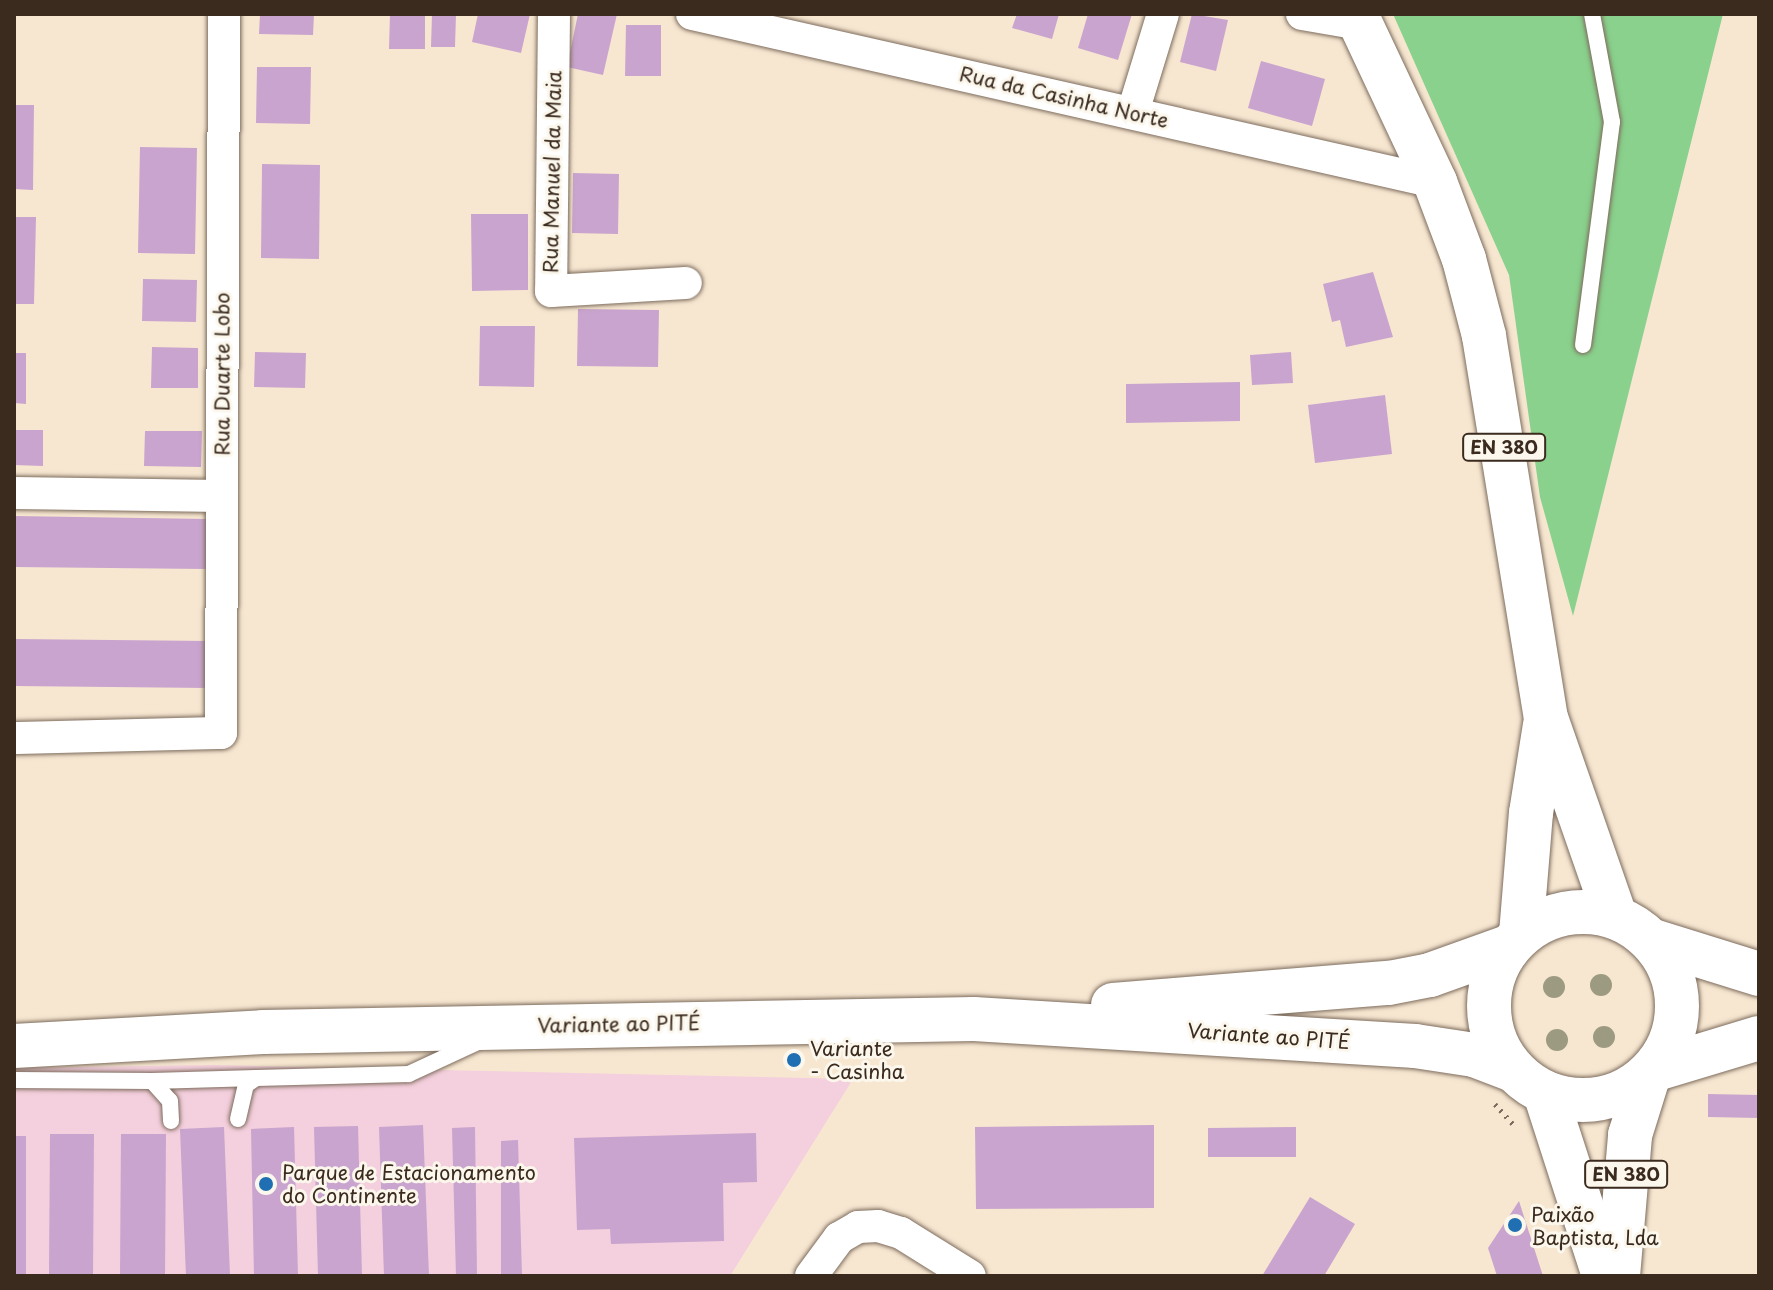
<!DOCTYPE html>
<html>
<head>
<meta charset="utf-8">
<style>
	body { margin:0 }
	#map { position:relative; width:1773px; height:1290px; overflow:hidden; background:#f7e7d1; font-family:"Playpen Sans",sans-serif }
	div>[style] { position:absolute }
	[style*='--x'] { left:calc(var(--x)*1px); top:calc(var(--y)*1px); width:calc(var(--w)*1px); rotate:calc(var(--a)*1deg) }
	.built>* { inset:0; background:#f4cfdd }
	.green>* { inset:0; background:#89d18c }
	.building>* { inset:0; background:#c9a4ce }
	.path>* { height:5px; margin-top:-2.5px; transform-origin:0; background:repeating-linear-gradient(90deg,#7d6c5d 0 2px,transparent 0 8px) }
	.roads { filter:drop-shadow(0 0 2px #7d6c5d) drop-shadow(0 0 2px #7d6c5d) }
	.service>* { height:16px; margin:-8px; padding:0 8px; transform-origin:8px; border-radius:8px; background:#fff }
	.minor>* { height:32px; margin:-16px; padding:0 16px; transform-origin:16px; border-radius:16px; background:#fff }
	.primary>* { height:44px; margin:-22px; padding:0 22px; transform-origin:22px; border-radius:22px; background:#fff }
	.primary>.ring { margin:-22px; padding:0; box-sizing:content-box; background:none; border:44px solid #fff; border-radius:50% }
	.trees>* { width:22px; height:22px; margin:-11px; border-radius:50%; background:#9c9b81 }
	.dots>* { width:22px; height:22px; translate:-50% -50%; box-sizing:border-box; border:4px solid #fbf7ec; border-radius:50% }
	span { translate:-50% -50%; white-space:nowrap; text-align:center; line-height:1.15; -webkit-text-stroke:6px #fbf7ec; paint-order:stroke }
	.shield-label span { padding:2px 6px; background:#fbf7ec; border:2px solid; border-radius:6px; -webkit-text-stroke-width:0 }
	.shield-label { font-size:18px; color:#3b2a1e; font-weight:700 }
	.street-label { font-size:20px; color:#3b2a1e }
	.poi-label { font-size:20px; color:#3b2a1e }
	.left { translate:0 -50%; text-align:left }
	.frame { position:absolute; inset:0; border:16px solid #3b2a1e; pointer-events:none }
</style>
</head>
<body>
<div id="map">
	<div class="built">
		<div style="clip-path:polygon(213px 1065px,853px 1079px,730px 1276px,14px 1276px,14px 1068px)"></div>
	</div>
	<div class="green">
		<div style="clip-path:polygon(1393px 14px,1723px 14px,1573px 616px,1540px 497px,1509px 275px)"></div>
	</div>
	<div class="building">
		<div style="clip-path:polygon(260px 14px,314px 14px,313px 35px,259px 34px)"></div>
		<div style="clip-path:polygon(390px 14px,425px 14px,425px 49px,389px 49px)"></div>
		<div style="clip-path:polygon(432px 14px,456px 14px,455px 47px,431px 47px)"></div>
		<div style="clip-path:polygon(478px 14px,530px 14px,521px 53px,472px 42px)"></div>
		<div style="clip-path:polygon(578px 14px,617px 14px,603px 75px,567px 67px)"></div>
		<div style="clip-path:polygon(1017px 14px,1059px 14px,1052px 39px,1012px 28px)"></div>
		<div style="clip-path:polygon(1088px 14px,1132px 14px,1118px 60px,1078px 48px)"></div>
		<div style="clip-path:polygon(1192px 14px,1228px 20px,1216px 71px,1180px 62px)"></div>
		<div style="clip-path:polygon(626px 25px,661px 25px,661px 76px,625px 76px)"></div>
		<div style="clip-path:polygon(1261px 61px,1325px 79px,1312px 126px,1248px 108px)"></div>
		<div style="clip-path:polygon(257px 67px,311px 67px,310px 124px,256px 123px)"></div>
		<div style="clip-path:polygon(14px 105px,34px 105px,33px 190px,14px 189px)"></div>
		<div style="clip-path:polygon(140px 147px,197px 148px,195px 254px,138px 253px)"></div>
		<div style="clip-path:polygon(262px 164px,320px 165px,319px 259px,261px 258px)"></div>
		<div style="clip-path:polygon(573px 173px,619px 174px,618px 234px,572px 233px)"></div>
		<div style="clip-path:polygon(471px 214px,528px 214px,528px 290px,472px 291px)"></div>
		<div style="clip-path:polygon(14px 217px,36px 217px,34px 304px,14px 304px)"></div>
		<div style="clip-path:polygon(1373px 272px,1393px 337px,1346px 347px,1340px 320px,1332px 322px,1323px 284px)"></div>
		<div style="clip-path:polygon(143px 279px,197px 280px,196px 322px,142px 321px)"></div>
		<div style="clip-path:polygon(578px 309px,659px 310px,658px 367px,577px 366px)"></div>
		<div style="clip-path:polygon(480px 326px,535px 326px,534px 387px,479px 386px)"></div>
		<div style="clip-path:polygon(152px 347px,198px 348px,198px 388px,151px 388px)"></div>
		<div style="clip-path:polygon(255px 352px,306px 353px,305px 388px,254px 387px)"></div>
		<div style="clip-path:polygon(1291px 352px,1293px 383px,1252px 385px,1250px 355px)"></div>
		<div style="clip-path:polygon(14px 353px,26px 353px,26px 404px,14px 403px)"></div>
		<div style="clip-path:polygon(1240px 382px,1240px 421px,1126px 423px,1126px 384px)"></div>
		<div style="clip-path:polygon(1385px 395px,1392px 454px,1315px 463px,1308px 405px)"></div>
		<div style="clip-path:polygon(14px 430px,43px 430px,43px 466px,14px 465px)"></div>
		<div style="clip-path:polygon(145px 431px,202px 431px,201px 467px,144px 466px)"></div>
		<div style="clip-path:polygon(14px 516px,207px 519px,206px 569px,14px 567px)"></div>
		<div style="clip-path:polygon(14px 639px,209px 641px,208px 688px,14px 686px)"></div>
		<div style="clip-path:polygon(1708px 1094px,1759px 1095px,1759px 1118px,1708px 1117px)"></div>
		<div style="clip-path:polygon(423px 1125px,429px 1276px,384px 1276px,379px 1127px)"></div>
		<div style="clip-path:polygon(1154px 1125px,1154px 1208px,976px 1209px,975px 1127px)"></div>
		<div style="clip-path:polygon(358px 1126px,362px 1276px,318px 1276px,314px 1127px)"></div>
		<div style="clip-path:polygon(224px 1127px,230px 1276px,186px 1276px,180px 1129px)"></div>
		<div style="clip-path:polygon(294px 1127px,298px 1276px,254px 1276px,251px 1129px)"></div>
		<div style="clip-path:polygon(475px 1127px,477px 1276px,456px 1276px,452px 1128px)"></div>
		<div style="clip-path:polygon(1296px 1127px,1296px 1157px,1208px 1157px,1208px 1128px)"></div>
		<div style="clip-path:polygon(756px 1133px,757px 1182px,723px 1183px,724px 1241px,611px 1244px,610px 1229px,577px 1230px,574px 1138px)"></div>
		<div style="clip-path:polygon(50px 1134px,94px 1134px,93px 1276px,49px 1276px)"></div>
		<div style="clip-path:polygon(121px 1134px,166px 1134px,165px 1276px,120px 1276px)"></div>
		<div style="clip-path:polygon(14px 1136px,26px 1136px,26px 1276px,14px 1276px)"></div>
		<div style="clip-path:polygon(518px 1140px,522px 1276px,501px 1276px,501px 1141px)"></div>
		<div style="clip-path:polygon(1310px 1197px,1355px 1224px,1324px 1276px,1262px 1276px)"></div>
		<div style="clip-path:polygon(1519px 1201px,1543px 1276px,1497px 1276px,1488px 1248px)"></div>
	</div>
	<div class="path">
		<div style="--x:1495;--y:1104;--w:30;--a:48"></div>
	</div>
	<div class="roads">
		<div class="service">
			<div style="--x:1583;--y:345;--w:225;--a:-82.6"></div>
			<div style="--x:1612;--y:122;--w:110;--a:-100.5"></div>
			<div style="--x:14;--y:1080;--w:138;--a:0.4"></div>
			<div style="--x:152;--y:1081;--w:27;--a:48"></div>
			<div style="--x:170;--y:1101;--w:20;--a:87"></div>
			<div style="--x:152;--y:1081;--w:104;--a:-1.7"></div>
			<div style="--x:238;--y:1119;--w:35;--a:-77"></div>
			<div style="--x:246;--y:1085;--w:12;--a:-35"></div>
			<div style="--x:256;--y:1078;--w:153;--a:-1.5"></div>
			<div style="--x:409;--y:1074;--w:78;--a:-24.9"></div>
		</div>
		<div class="minor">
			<div style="--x:554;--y:14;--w:277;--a:90.6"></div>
			<div style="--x:551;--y:291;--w:135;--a:-3.4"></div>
			<div style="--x:692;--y:14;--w:762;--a:12.74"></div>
			<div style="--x:1302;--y:14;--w:59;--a:9.8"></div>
			<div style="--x:1133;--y:112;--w:102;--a:-73"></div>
			<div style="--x:14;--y:493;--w:208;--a:0.8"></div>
			<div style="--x:14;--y:738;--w:207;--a:-1.4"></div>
			<div style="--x:221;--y:733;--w:719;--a:-89.76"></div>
			<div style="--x:811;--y:1276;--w:47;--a:-53.6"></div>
			<div style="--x:839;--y:1238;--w:22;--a:-30"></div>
			<div style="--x:858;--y:1227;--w:20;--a:-3"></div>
			<div style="--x:878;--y:1226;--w:24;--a:17"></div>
			<div style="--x:901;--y:1233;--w:81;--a:31.9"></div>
		</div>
		<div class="primary">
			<div style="--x:1356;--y:14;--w:186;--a:64.8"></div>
			<div style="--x:1435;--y:182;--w:82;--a:69.4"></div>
			<div style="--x:1464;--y:259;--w:80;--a:75.4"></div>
			<div style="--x:1484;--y:336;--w:387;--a:80.8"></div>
			<div style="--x:1546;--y:718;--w:210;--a:70.8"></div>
			<div class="ring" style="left:1489px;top:912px;width:144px;height:144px"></div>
			<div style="--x:1521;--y:934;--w:121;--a:-85.3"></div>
			<div style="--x:1531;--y:813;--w:89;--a:-81"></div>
			<div style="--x:1653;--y:941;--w:111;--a:17.3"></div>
			<div style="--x:1113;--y:1005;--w:277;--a:-4.6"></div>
			<div style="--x:1389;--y:983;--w:42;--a:-11"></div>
			<div style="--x:1430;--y:975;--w:83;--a:-19.7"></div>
			<div style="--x:14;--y:1046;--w:249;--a:-3.2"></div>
			<div style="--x:263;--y:1032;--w:711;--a:-1.05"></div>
			<div style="--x:974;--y:1019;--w:442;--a:3.5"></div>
			<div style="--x:1415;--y:1046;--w:60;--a:8.7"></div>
			<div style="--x:1474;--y:1055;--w:42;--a:21"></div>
			<div style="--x:1653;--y:1070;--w:111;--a:-16.8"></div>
			<div style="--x:1545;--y:1093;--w:192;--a:72.1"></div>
			<div style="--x:1618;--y:1276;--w:142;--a:-85.1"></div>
			<div style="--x:1630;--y:1135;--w:64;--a:-72.7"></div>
		</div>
	</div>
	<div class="trees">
		<div style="left:1601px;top:985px"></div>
		<div style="left:1554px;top:987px"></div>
		<div style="left:1604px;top:1037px"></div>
		<div style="left:1557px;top:1040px"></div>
	</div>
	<div class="dots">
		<div style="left:794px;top:1060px;background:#1f6fb2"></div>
		<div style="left:266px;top:1184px;background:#1f6fb2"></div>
		<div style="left:1515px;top:1225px;background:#1f6fb2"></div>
	</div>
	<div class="shield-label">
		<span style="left:1504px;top:447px">EN 380</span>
		<span style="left:1626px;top:1174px">EN 380</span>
	</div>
	<div class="street-label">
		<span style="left:1064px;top:97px;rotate:13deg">Rua da Casinha Norte</span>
		<span style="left:552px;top:172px;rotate:-89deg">Rua Manuel da Maia</span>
		<span style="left:222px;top:374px;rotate:-90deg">Rua Duarte Lobo</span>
		<span style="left:619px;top:1024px;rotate:-1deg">Variante ao PITÉ</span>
		<span style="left:1269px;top:1036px;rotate:4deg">Variante ao PITÉ</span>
	</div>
	<div class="poi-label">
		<span class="left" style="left:810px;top:1060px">Variante<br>- Casinha</span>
		<span class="left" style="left:282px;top:1184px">Parque de Estacionamento<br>do Continente</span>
		<span class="left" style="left:1531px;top:1226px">Paixão<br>Baptista, Lda</span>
	</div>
	<div class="frame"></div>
</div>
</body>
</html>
